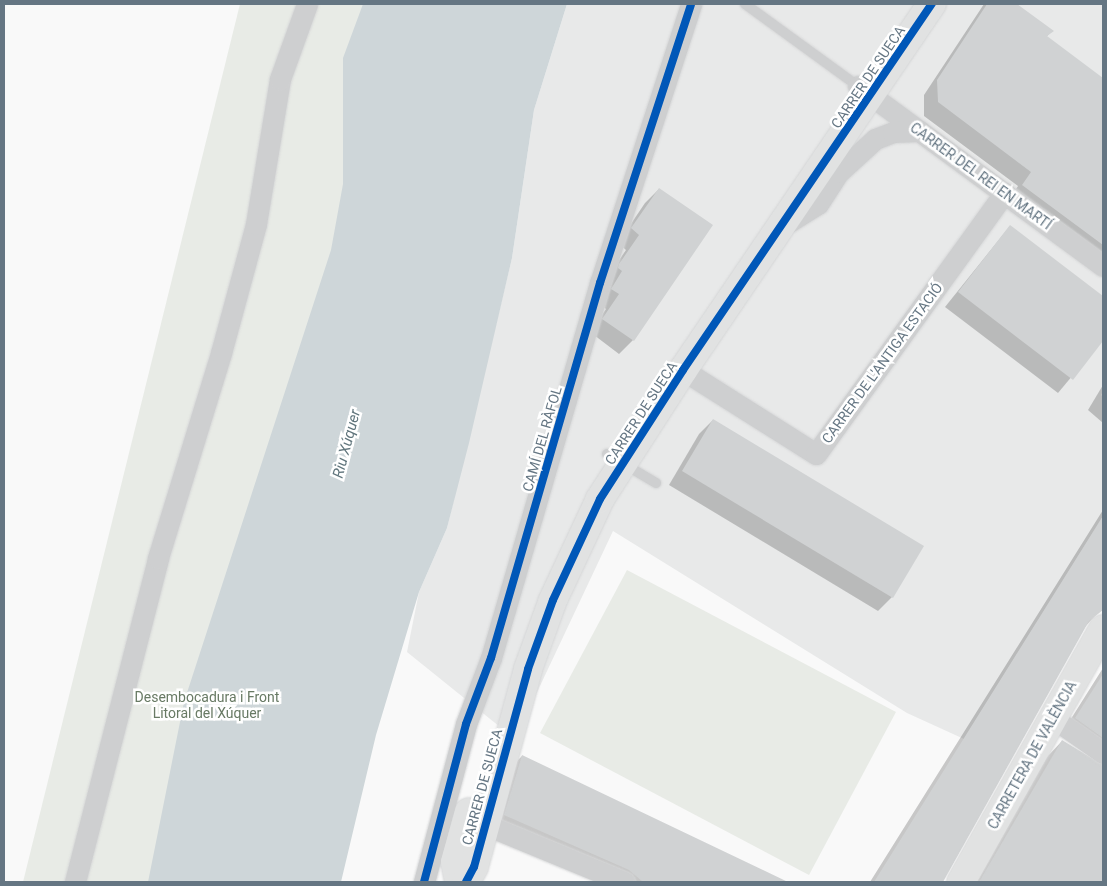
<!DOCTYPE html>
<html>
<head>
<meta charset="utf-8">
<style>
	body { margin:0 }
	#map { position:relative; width:1107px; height:886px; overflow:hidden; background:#f9f9f9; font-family:Roboto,sans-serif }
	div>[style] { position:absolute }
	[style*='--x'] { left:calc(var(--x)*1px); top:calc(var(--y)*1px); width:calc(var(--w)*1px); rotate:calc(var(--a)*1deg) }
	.built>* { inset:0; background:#e8e9e9 }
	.green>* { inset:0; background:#e8ebe6 }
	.water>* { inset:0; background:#ced6d9 }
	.shadow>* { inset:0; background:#0003 }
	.building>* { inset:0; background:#d0d2d3 }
	.roads { filter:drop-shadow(0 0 1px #d5d6d7) drop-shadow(0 0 1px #d5d6d7) }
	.lane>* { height:10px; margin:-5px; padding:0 5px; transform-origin:5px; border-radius:5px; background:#cecfd0 }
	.street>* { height:21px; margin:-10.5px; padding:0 10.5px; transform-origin:10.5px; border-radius:10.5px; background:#cecfd0 }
	.secondary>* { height:28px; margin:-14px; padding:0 14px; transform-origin:14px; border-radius:14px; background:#e1e2e2 }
	.cycleway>* { height:8px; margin:-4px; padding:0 4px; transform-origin:4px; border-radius:4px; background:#0057b8 }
	span { translate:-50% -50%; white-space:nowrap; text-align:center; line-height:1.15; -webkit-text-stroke:5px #fff; paint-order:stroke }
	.street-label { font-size:14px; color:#657683 }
	.park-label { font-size:14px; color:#687a64 }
	.water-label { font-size:15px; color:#60757c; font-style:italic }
	.frame { position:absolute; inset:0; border:5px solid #657683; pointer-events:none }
</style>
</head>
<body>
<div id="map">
	<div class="built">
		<div style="clip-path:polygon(567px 4px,1103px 4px,1103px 391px,1101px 395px,1103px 397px,1103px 516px,964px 739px,907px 713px,613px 531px,515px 739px,407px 652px,419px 592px,447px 528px,512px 258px,534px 110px)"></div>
	</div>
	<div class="green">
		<div style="clip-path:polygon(240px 4px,518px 4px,298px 882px,23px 882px)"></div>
		<div style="clip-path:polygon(627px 570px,896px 712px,809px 875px,540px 733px)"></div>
	</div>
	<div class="water">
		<div style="clip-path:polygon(363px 4px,567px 4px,534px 110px,512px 258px,469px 443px,447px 528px,419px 592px,376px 735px,341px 882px,148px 882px,184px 702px,331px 250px,343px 184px,343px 58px)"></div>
	</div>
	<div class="shadow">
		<div style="clip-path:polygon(984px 4px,1015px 4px,1052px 31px,1046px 37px,1101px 78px,1103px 76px,1103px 269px,1009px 199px,1018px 186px,924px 116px,924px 95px)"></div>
		<div style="clip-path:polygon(659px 189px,633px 340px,619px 354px,590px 332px,606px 309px,598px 303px,606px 279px,626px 250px,618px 243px,645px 203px)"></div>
		<div style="clip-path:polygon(1010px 226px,1103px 298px,1103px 339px,1058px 393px,945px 307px)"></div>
		<div style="clip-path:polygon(1103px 385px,1103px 423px,1088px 410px)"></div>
		<div style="clip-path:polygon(713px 420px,922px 547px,892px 597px,878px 611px,669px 485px,699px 434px)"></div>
		<div style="clip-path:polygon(1103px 510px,1103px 607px,1084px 628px,940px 882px,870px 882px)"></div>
		<div style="clip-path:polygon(1103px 668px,1103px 882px,975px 882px,1046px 758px,1062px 741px,1101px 766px,1101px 762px,1062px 733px)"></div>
		<div style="clip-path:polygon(522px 756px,785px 882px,611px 882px,491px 829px,508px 770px)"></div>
	</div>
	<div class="building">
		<div style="clip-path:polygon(987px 4px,1017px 4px,1054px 31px,1047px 36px,1103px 78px,1103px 245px,1022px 185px,1031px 172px,938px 102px,937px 80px)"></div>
		<div style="clip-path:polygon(659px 188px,713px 225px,634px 341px,602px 319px,619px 294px,611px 289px,622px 271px,618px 268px,619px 264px,639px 235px,631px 228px)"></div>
		<div style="clip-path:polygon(1010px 225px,1103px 296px,1103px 341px,1073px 380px,958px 292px)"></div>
		<div style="clip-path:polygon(713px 419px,924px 546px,893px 598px,682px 471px)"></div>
		<div style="clip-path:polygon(1103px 516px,1103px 610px,1089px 621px,943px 882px,874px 882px)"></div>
		<div style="clip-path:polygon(1103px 674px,1103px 738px,1075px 718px)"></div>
		<div style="clip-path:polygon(1062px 740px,1103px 765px,1103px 882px,979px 882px)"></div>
		<div style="clip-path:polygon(522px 755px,788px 882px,643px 882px,629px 870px,504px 815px)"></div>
	</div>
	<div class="roads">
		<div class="lane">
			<div style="--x:745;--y:4;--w:140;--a:36"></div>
			<div style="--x:607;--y:454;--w:57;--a:30.6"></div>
		</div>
		<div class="street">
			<div style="--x:858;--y:86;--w:304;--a:36.3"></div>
			<div style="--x:784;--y:225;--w:40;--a:-32"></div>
			<div style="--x:818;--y:204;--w:38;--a:-57"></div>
			<div style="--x:839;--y:172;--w:49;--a:-42.5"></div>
			<div style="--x:875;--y:139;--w:19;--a:-21"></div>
			<div style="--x:893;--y:132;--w:27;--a:-2"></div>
			<div style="--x:683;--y:370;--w:157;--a:32.3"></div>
			<div style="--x:816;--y:454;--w:322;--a:-54.2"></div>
			<div style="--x:1053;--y:718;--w:61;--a:35"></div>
			<div style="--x:472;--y:819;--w:165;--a:22.5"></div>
			<div style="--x:75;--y:882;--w:334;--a:-75.6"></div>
			<div style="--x:158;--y:558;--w:214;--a:-72.9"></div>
			<div style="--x:221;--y:353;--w:134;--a:-74.8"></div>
			<div style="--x:256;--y:224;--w:147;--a:-80.6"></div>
			<div style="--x:280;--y:79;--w:80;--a:-70.2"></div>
			<div style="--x:424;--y:882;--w:163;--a:-75.1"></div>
			<div style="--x:466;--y:724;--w:71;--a:-69.3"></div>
			<div style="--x:491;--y:658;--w:391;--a:-73.8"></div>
			<div style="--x:600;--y:283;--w:293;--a:-71.9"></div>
		</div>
		<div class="secondary">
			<div style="--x:459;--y:882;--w:20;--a:-101"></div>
			<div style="--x:455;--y:862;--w:52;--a:-74.4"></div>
			<div style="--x:466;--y:882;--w:17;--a:-62"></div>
			<div style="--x:474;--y:867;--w:205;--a:-74.7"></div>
			<div style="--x:528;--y:669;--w:73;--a:-70.1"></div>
			<div style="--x:553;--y:600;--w:111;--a:-65"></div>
			<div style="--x:600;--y:499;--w:153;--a:-57.2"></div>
			<div style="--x:683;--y:370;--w:443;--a:-55.8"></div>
			<div style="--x:961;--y:882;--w:290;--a:-60.7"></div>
		</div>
	</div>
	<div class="cycleway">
		<div style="--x:424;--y:882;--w:163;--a:-75.1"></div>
		<div style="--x:466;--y:724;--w:71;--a:-69.3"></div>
		<div style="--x:491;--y:658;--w:391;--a:-73.8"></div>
		<div style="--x:600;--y:283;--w:293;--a:-71.9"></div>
		<div style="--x:466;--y:882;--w:17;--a:-62"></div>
		<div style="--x:474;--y:867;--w:205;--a:-74.7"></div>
		<div style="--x:528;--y:669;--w:73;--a:-70.1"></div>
		<div style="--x:553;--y:600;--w:111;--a:-65"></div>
		<div style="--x:600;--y:499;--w:153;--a:-57.2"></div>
		<div style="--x:683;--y:370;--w:443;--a:-55.8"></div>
	</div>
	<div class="street-label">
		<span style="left:868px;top:77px;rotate:-56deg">CARRER DE SUECA</span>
		<span style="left:981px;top:176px;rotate:36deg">CARRER DEL REI EN MARTÍ</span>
		<span style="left:882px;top:363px;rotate:-54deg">CARRER DE L'ANTIGA ESTACIÓ</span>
		<span style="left:641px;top:413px;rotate:-57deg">CARRER DE SUECA</span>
		<span style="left:542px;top:439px;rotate:-74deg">CAMÍ DEL RÀFOL</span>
		<span style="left:1032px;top:755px;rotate:-61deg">CARRETERA DE VALÈNCIA</span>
		<span style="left:482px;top:787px;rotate:-75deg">CARRER DE SUECA</span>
	</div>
	<div class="park-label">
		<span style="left:207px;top:705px">Desembocadura i Front<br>Litoral del Xúquer</span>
	</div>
	<div class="water-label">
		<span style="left:347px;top:444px;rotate:-75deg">Riu Xúquer</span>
	</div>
	<div class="frame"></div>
</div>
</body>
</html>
